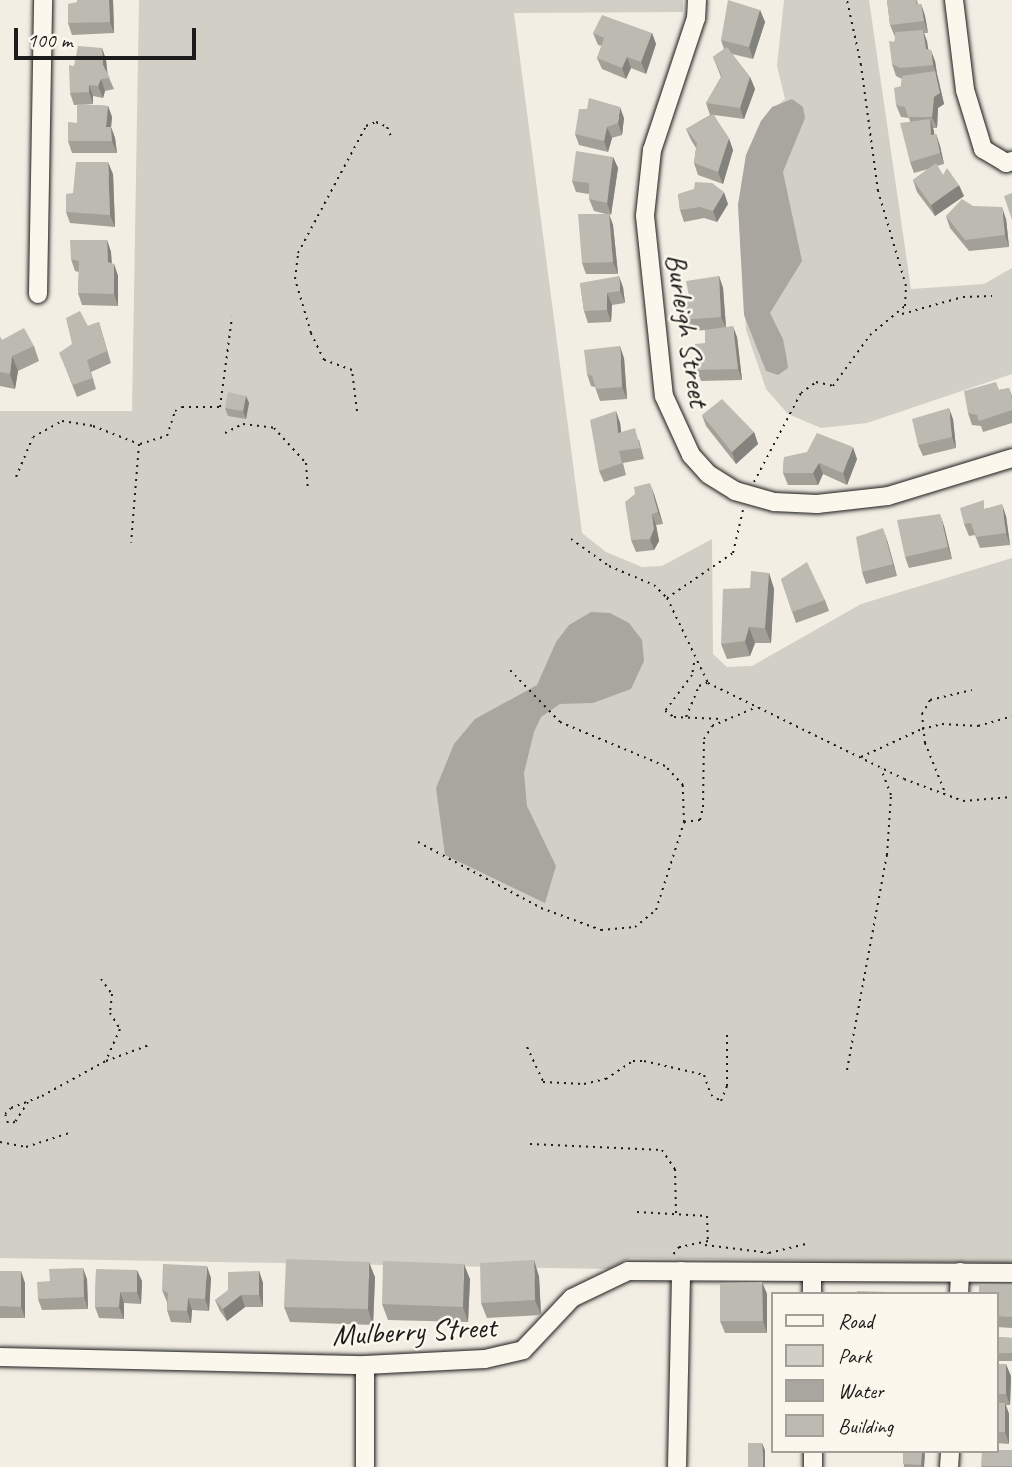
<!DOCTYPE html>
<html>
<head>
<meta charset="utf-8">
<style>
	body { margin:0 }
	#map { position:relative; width:1012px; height:1467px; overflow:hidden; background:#f2eee4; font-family:Caveat,sans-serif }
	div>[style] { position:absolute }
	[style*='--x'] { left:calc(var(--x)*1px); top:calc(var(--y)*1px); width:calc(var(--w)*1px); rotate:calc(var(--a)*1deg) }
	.green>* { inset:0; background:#d2cfc6 }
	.water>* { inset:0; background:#a9a6a0 }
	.path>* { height:2px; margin-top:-1px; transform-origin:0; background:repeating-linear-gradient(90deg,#1c1c1c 0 2px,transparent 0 7px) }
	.roads { filter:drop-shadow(0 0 2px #1c1c1c) drop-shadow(0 0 2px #1c1c1c) }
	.minor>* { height:18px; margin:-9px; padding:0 9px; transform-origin:9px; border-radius:9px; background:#fbf7ec }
	.wall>* { inset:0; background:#a3a098 }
	.shaded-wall>* { inset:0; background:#84827c }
	.building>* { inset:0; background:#bdbab1 }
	span { translate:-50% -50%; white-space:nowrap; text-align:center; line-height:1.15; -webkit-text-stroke:5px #fbf7ec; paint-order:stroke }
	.street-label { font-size:30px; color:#1c1c1c }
	.legend { position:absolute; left:771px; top:1292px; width:228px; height:161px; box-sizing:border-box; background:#fbf7ec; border:2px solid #a29f99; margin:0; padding:9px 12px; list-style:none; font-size:21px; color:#1c1c1c }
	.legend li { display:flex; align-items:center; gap:14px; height:35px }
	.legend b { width:35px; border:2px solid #a29f99 }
	.scale { position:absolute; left:14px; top:28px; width:182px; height:32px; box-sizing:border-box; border:4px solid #1c1c1c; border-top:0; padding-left:9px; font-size:21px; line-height:24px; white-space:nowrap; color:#1c1c1c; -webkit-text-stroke:5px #fbf7ec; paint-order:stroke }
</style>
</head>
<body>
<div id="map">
	<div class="green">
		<div style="clip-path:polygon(139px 0,683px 0,683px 12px,514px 13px,582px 533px,606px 552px,642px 567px,662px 566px,712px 539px,713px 654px,727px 667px,752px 666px,861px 604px,1012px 558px,1012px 1263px,630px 1258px,608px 1269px,0 1258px,0 411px,132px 411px)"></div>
		<div style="clip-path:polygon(784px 0,869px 0,911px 289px,984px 284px,1012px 268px,1012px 374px,867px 423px,821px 428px,788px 414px,766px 389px,746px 330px,738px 205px,746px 155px,761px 121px,785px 99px,777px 66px)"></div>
	</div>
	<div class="water">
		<div style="clip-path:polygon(792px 99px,803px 107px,805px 118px,783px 172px,802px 261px,770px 313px,783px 339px,787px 360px,788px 368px,778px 375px,766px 371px,744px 315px,738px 205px,746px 155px,761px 121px,772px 107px)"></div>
		<div style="clip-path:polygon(591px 612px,610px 613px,629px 623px,642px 640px,644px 661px,631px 689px,593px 703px,560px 704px,541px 717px,534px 732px,524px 773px,527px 806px,556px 866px,545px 903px,445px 855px,436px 788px,454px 744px,475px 719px,537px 685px,556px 642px,569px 625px)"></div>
	</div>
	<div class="path">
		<div style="--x:902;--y:314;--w:63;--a:-15.6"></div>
		<div style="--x:963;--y:297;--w:29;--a:-2"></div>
		<div style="--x:357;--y:411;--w:41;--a:-97"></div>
		<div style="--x:352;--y:370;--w:30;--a:-160"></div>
		<div style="--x:324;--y:360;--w:30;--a:-116"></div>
		<div style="--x:311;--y:333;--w:56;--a:-106.5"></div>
		<div style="--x:295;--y:279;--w:26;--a:-83"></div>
		<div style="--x:298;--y:253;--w:144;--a:-61.8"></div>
		<div style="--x:366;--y:126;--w:11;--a:-22"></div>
		<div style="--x:376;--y:122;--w:12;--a:24"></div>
		<div style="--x:387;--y:127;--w:13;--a:67"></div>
		<div style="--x:225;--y:433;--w:20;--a:-27"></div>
		<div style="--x:243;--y:424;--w:31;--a:7"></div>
		<div style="--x:274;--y:428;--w:47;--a:47.6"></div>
		<div style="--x:306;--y:463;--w:27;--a:86"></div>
		<div style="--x:140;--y:444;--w:28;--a:-17"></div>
		<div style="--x:167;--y:436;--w:26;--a:-72"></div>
		<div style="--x:175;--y:411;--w:8;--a:-30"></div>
		<div style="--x:182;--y:407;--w:38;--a:0"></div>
		<div style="--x:220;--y:407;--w:91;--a:-82.4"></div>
		<div style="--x:16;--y:477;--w:43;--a:-67"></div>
		<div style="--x:33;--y:437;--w:33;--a:-29"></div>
		<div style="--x:62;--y:421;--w:31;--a:9"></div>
		<div style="--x:93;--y:426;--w:49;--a:21.4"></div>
		<div style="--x:139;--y:444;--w:99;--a:94.6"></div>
		<div style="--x:754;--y:482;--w:101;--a:-62.2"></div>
		<div style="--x:801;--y:393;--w:19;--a:-36"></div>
		<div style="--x:816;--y:382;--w:17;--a:13"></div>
		<div style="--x:833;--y:386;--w:63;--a:-54"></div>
		<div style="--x:870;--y:335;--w:45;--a:-39.6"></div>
		<div style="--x:905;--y:306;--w:20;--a:-87"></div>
		<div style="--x:906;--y:286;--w:99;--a:-106.4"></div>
		<div style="--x:878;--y:191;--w:127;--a:-97.7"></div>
		<div style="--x:861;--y:65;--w:66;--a:-102.2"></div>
		<div style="--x:571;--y:539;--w:47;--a:35.4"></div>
		<div style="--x:609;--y:566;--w:49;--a:22.9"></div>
		<div style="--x:654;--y:585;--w:18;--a:45"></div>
		<div style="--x:667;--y:598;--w:94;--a:64.2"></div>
		<div style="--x:708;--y:683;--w:218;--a:26.1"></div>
		<div style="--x:904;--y:779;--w:63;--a:20.4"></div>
		<div style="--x:963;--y:801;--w:49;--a:-4.7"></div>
		<div style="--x:667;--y:598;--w:80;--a:-34.3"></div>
		<div style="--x:733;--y:553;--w:44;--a:-76.9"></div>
		<div style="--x:694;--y:663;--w:12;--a:99"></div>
		<div style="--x:692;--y:675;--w:45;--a:126.9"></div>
		<div style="--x:665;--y:711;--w:11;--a:34"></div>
		<div style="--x:674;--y:717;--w:48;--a:2.4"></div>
		<div style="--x:686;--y:717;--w:34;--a:-67"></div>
		<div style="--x:699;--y:686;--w:9;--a:-21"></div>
		<div style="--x:861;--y:757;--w:67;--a:-24.7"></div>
		<div style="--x:922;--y:729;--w:21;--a:-14"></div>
		<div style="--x:942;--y:724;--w:36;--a:3"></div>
		<div style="--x:978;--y:726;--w:35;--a:-16"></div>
		<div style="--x:944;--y:790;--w:51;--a:-112"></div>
		<div style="--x:925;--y:743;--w:29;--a:-96"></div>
		<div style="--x:922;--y:714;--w:16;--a:-60"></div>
		<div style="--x:930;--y:700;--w:43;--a:-13.4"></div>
		<div style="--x:684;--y:822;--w:16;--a:-7"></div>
		<div style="--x:700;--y:820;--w:13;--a:-77"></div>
		<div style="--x:703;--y:807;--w:68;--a:-89.2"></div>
		<div style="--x:704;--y:739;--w:15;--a:-58"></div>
		<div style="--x:712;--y:726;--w:49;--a:-22.9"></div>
		<div style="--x:418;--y:842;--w:140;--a:28.2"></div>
		<div style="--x:541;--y:908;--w:64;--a:20.1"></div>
		<div style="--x:601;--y:930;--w:34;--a:-5"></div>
		<div style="--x:635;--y:927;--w:27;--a:-39"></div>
		<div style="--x:656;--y:910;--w:92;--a:-72.3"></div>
		<div style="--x:684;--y:822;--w:37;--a:-92"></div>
		<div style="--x:683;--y:785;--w:26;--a:-133"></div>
		<div style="--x:665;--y:766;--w:114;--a:-157.3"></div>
		<div style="--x:560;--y:722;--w:72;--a:-133.9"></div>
		<div style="--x:101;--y:979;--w:19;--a:54"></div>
		<div style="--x:112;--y:994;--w:19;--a:96"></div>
		<div style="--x:110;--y:1013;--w:19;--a:58"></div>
		<div style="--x:120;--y:1029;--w:35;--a:114"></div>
		<div style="--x:106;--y:1061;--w:46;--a:-20.4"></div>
		<div style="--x:527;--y:1047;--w:38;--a:65"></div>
		<div style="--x:543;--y:1082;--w:41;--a:2.8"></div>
		<div style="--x:584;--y:1084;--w:23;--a:-13"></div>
		<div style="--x:606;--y:1079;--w:32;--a:-34"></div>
		<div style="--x:633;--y:1061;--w:11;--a:0"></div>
		<div style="--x:644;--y:1061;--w:62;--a:13.1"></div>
		<div style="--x:704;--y:1075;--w:21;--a:71"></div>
		<div style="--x:711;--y:1095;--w:12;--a:31"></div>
		<div style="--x:721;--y:1101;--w:16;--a:-68"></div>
		<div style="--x:727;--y:1086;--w:54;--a:-90"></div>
		<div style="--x:847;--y:1070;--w:219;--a:-79.5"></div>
		<div style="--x:887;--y:855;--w:60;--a:-86.2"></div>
		<div style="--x:891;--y:795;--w:28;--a:-111"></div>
		<div style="--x:28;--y:1102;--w:24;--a:123"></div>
		<div style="--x:15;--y:1122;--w:7;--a:172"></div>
		<div style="--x:8;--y:1123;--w:9;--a:-108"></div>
		<div style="--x:5;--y:1114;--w:8;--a:-45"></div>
		<div style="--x:11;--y:1108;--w:33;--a:-21"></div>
		<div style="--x:42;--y:1096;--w:73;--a:-28.7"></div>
		<div style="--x:0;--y:1142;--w:26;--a:11"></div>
		<div style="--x:26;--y:1147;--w:45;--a:-18"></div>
		<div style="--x:530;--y:1144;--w:132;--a:2.6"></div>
		<div style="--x:662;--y:1150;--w:23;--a:56"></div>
		<div style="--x:675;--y:1169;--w:44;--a:88.7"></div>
		<div style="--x:637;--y:1212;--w:70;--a:3.3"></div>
		<div style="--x:707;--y:1216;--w:25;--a:88"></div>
		<div style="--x:708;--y:1241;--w:30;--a:168"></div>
		<div style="--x:679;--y:1247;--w:11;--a:128"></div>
		<div style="--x:705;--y:1245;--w:64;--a:7.1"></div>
		<div style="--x:769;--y:1253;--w:42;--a:-13.7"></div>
	</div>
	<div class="roads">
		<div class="minor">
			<div style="--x:697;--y:0;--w:18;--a:93"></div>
			<div style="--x:696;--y:18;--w:139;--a:108.4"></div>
			<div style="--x:652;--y:150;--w:66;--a:96.1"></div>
			<div style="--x:645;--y:216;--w:181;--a:84"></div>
			<div style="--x:664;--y:396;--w:65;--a:65.4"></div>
			<div style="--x:691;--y:455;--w:25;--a:48"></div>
			<div style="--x:708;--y:474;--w:32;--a:32"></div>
			<div style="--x:735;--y:491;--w:41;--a:15.8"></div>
			<div style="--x:774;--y:502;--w:43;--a:2.7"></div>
			<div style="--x:817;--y:504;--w:71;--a:-6.4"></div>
			<div style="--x:888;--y:496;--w:130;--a:-17"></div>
			<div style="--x:954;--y:0;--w:91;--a:83"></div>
			<div style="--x:965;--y:90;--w:62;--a:73"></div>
			<div style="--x:983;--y:149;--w:27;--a:31"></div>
			<div style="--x:1006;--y:163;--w:6;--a:-18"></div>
			<div style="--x:38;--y:294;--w:294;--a:-89"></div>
			<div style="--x:812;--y:1273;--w:21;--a:90"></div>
			<div style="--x:959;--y:1294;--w:22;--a:-87"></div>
			<div style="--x:0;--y:1357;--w:365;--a:1.3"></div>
			<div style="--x:365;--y:1365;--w:120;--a:-2.9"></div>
			<div style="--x:485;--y:1359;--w:39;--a:-13"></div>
			<div style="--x:523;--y:1350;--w:71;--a:-46.7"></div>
			<div style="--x:572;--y:1298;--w:62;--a:-25.7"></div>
			<div style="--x:628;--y:1271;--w:384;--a:0.3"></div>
			<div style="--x:813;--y:1451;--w:16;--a:90"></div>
			<div style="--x:365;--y:1467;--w:102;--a:-90"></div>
			<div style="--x:677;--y:1467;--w:196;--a:-88.8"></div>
			<div style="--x:949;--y:1467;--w:16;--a:-86"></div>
		</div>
	</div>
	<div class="wall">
		<div style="clip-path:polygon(77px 0,113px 0,114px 33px,72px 35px,68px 23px,77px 2px)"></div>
		<div style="clip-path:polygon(887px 0,917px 0,918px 4px,921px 4px,925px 16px,928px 33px,924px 33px,928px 49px,935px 61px,937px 74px,939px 82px,944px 104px,938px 108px,937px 128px,933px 128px,934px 135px,936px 134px,940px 146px,944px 164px,937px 166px,943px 175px,964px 196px,935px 216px,917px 192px,913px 180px,928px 169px,914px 173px,910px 162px,910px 121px,909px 118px,901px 117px,896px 105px,901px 86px,902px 79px,896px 76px,892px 64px,895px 37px,890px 25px)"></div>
		<div style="clip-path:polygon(760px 10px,765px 22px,753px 59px,732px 54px,750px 77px,755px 89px,744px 119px,714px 115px,733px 150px,723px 184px,698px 175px,694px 163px,696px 148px,691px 140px,686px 129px,710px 115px,706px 103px,721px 77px,713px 57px,724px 49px,721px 40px)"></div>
		<div style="clip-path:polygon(593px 33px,652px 33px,656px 44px,646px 74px,631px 68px,626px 79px,602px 69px,597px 58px,602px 46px,598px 45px)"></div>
		<div style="clip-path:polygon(102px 48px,106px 60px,107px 73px,114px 89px,105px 91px,103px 98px,93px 96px,93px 104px,79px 104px,108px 106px,112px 117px,111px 127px,115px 138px,117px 153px,72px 153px,68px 141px,77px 123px,77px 105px,74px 105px,70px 93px,74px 66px)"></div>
		<div style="clip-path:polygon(624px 118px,622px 135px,612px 138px,608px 152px,579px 145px,575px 134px)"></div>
		<div style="clip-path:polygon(613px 157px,618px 168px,611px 215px,609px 214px,613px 225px,618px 274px,586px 274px,582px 263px,606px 214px,594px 211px,589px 199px,589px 194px,576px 192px,572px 181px)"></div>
		<div style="clip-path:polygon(113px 174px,115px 227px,70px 223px,66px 212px,73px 193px)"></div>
		<div style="clip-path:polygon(678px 194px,728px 204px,717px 222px,704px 218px,684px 222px,680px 210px)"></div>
		<div style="clip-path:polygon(973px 206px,1006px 219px,1009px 247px,969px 251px,950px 228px,946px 216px)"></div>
		<div style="clip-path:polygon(107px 240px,111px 252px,112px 264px,114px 264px,118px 276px,118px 306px,82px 305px,78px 293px,79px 272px,75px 271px,71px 259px)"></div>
		<div style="clip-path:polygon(719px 276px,723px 288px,726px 327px,737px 337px,742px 380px,701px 381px,697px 370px,705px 343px,705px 330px,683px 332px,679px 320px,690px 301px)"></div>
		<div style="clip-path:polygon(580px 283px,623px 287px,625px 303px,612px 305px,611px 322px,588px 323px,584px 311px)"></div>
		<div style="clip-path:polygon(99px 322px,111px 363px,91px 372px,96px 389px,77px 397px,64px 364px,72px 344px,88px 326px)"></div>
		<div style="clip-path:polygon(0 337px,2px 340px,34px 346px,39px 361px,18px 371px,15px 389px,0 386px)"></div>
		<div style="clip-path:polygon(624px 358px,627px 399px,600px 401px,595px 387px,591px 386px,587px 374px)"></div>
		<div style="clip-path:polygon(1009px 388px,1012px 396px,1012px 423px,983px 432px,981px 426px,972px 425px,968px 413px,999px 390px)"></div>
		<div style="clip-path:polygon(246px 396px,249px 403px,246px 419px,228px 416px,225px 408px)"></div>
		<div style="clip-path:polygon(616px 411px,620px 423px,621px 432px,639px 440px,644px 459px,623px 463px,626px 475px,604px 482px,599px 471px)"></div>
		<div style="clip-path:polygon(702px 415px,754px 432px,758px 444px,736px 464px,706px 426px)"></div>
		<div style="clip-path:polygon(953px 419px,956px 448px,923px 456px,918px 445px)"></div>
		<div style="clip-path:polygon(784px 457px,857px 459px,847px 485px,823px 474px,818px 485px,788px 485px,783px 473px)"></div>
		<div style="clip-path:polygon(654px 494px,663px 524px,656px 525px,659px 541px,654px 550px,636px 552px,631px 540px)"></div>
		<div style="clip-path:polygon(987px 508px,1006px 516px,1010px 545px,980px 548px,975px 535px,969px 536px,964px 524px)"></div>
		<div style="clip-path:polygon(944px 526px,952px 559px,909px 568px,905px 557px)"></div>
		<div style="clip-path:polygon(887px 540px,897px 576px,866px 584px,862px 572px)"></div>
		<div style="clip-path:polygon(769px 573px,774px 589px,771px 643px,755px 643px,750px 656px,727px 659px,721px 644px,750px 588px)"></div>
		<div style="clip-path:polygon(781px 579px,825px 600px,829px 611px,796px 623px)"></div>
		<div style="clip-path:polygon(96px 1269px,142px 1281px,141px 1304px,124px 1303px,124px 1319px,99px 1318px,95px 1307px)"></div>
		<div style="clip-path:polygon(0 1271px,25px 1283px,25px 1318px,0 1318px)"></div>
		<div style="clip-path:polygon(259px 1271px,263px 1283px,263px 1307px,245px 1307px,227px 1321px,220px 1311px,215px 1300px)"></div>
		<div style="clip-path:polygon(539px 1276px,541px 1315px,487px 1318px,481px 1303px)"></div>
		<div style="clip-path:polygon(375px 1277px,373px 1325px,290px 1322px,284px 1307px)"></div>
		<div style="clip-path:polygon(211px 1278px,209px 1311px,192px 1310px,191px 1323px,171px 1322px,167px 1310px,167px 1302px,162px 1290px)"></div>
		<div style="clip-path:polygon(87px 1279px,88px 1309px,42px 1310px,38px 1299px)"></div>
		<div style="clip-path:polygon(470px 1279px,468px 1322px,388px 1320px,382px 1304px)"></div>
		<div style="clip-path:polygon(762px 1282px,767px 1294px,767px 1333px,725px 1333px,720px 1321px)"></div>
		<div style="clip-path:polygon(1012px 1285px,1012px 1328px,996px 1327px,996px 1294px)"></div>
		<div style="clip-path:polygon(996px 1337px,1012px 1338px,1012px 1361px,996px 1361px)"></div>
		<div style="clip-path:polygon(996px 1364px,1011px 1376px,1010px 1405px,1006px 1405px,1009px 1414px,1009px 1444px,996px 1443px)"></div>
		<div style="clip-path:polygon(1012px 1450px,1012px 1467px,982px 1467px,981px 1466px)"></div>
		<div style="clip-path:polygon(903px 1451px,925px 1451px,924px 1467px,904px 1467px)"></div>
	</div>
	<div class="shaded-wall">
		<div style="clip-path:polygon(109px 0,113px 0,114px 33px,110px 22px)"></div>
		<div style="clip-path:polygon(921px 4px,925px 16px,928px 33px,924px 21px)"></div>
		<div style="clip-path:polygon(760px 10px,765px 22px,753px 59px,749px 47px)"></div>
		<div style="clip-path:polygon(923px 30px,927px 41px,930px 60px,926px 49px)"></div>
		<div style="clip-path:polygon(652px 33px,656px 44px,646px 74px,641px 62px)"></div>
		<div style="clip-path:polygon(102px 48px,106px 60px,108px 77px,103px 65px)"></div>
		<div style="clip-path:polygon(931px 50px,935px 61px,937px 74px,939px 82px,944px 104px,938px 108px,937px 128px,932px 117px,936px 74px,933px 65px)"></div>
		<div style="clip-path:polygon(627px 57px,631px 68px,626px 79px,622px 68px)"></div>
		<div style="clip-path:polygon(750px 77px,755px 89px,744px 119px,740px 108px)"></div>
		<div style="clip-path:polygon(101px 79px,105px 91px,103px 98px,98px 86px)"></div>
		<div style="clip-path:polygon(89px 85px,93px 96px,93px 104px,89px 92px)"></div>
		<div style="clip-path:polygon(108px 106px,112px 117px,111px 127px,115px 138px,117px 153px,106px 127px)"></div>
		<div style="clip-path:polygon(620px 107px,624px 118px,622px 135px,618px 123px)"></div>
		<div style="clip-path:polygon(930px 119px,934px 131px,935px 147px,931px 135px)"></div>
		<div style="clip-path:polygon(607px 127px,612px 138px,608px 152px,604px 141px)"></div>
		<div style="clip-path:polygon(936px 134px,940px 146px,944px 164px,940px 153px)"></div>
		<div style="clip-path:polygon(729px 138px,733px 150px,723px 184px,718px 172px)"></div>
		<div style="clip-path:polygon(613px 157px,618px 168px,611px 215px,607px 203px)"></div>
		<div style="clip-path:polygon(108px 162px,113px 174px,115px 227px,110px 215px)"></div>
		<div style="clip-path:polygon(959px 185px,964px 196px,935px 216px,931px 205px)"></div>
		<div style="clip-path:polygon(724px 192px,728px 204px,717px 222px,713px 211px)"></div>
		<div style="clip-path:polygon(1002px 207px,1006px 219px,1009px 247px,1005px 235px)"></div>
		<div style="clip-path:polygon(609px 214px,613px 225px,618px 274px,613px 262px)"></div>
		<div style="clip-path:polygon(107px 240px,111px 252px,112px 274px,108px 262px)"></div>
		<div style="clip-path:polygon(114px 264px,118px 276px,118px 306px,114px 294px)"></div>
		<div style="clip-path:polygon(619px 276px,623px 287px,625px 303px,620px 291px)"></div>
		<div style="clip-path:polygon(719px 276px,723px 288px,726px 328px,721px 317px)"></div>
		<div style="clip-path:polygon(607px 293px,612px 305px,611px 322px,607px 310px)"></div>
		<div style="clip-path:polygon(733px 326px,737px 337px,742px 380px,738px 369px)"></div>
		<div style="clip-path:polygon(620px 346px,624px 358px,627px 399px,622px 387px)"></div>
		<div style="clip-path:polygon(12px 356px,18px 371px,15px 389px,10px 374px)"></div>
		<div style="clip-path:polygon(246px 396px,249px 403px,246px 419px,243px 411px)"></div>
		<div style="clip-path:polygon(949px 408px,953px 419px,956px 448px,952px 437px)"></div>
		<div style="clip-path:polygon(616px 411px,620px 423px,623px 444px,618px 433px)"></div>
		<div style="clip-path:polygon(754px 432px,758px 444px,736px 464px,732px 452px)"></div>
		<div style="clip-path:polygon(853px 447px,857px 459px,847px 485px,843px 473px)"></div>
		<div style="clip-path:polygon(819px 463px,823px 474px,818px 485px,813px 473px)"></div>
		<div style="clip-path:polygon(650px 483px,654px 494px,663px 524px,658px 512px)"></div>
		<div style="clip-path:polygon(1002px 504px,1006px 516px,1010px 545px,1006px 533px)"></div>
		<div style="clip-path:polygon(652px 514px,656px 525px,659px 541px,654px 550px,650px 539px)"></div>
		<div style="clip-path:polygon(940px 514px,944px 526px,952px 559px,948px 547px)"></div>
		<div style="clip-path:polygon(883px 528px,887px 540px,897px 576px,893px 564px)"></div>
		<div style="clip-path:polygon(769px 573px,774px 589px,771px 643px,765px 628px)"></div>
		<div style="clip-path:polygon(749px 627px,755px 643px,750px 656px,745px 641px)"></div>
		<div style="clip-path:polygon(534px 1260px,539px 1276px,541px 1315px,535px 1300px)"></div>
		<div style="clip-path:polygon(369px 1262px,375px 1277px,373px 1325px,368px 1309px)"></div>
		<div style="clip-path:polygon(464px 1264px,470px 1279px,468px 1322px,463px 1307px)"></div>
		<div style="clip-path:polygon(207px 1266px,211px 1278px,209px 1311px,205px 1299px)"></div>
		<div style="clip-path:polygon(83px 1268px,87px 1279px,88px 1309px,84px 1297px)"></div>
		<div style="clip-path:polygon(137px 1270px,142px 1281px,141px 1304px,137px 1292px)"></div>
		<div style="clip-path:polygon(21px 1271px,25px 1283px,25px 1318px,21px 1307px)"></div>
		<div style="clip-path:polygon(259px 1271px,263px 1283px,263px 1307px,259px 1295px)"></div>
		<div style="clip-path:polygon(762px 1282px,767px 1294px,767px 1333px,763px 1321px)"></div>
		<div style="clip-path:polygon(120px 1292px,124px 1303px,124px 1319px,119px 1307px)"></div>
		<div style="clip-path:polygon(241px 1295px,245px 1307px,227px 1321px,223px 1309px)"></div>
		<div style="clip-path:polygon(188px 1298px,192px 1310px,191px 1323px,187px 1311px)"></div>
		<div style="clip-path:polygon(1006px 1364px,1011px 1376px,1010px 1405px,1006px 1394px)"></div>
		<div style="clip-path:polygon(1005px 1403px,1009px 1414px,1009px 1444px,1005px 1432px)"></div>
		<div style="clip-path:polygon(762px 1443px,765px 1450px,765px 1467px,763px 1467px)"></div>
		<div style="clip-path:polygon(922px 1451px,925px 1451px,924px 1467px,922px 1467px,921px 1465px)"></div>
	</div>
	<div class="building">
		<div style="clip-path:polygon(77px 0,109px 0,110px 22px,68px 23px,68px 4px,77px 2px)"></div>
		<div style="clip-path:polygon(728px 0,760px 10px,749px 47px,721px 40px)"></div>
		<div style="clip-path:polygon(887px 0,916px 0,916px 4px,921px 4px,924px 21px,890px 25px)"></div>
		<div style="clip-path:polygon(602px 15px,652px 33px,641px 62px,627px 57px,622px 68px,597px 58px,604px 38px,593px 33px)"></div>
		<div style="clip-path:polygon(923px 30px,926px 49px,931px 50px,933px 65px,900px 68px,892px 64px,889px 41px,895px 42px,895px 32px)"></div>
		<div style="clip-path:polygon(78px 46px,102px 48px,103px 65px,110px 78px,101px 79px,98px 86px,89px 85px,89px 92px,70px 93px,69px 65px,74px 66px)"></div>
		<div style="clip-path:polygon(727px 47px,750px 77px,740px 108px,706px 103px,722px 76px,713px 57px)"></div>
		<div style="clip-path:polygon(935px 71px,940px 93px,934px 97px,932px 117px,908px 117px,905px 107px,896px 105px,894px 88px,901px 86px,902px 76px)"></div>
		<div style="clip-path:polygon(589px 98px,620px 107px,618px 123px,607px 127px,604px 141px,575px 134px,579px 109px,587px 109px)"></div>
		<div style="clip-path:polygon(77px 104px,108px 106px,106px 127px,111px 127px,112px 141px,68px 141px,68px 122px,77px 123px)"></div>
		<div style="clip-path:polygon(713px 114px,729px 138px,718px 172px,694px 163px,697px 143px,686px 129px)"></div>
		<div style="clip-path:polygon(930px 119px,931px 135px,936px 134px,940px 153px,910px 162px,900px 123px)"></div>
		<div style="clip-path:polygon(576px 151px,613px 157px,607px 203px,589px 199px,589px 183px,572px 181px)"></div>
		<div style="clip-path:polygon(76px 162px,108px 162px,110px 215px,66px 212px,66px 194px,73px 193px)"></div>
		<div style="clip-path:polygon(936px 163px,943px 175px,947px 168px,959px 185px,931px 205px,913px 180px)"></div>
		<div style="clip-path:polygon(695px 182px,712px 183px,724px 192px,713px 211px,700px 207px,680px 210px,678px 194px,694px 189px)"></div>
		<div style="clip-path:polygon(1012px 193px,1012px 220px,1004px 196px)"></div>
		<div style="clip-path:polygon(962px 199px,973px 206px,1002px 207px,1005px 235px,965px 240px,946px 216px)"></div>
		<div style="clip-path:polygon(578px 214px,609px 214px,613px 262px,582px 263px)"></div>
		<div style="clip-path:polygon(70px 240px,107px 240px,108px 262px,114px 264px,114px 294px,78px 293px,79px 261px,71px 259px)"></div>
		<div style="clip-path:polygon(619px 276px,620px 291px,607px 293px,607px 310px,584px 311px,580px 283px)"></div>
		<div style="clip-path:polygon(719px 276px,721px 317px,679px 320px,677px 305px,690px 301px,686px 281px)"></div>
		<div style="clip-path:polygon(80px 311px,88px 326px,99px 322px,107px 351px,87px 360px,92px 378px,73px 385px,59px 353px,72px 344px,66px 318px)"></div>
		<div style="clip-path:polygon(733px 326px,738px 369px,697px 370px,695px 344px,705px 343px,705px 330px)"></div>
		<div style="clip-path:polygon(24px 328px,34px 346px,12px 356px,10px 374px,0 372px,0 337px,2px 340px)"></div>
		<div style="clip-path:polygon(620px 346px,622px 387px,596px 389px,592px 376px,587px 374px,584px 350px)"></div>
		<div style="clip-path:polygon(996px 382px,999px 390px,1009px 388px,1012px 399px,1012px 410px,979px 421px,977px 415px,968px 413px,964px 391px)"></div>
		<div style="clip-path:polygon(228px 392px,246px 396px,243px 411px,225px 408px)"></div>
		<div style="clip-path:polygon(722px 399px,754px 432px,732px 452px,702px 415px)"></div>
		<div style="clip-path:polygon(949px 408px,952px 437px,918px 445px,912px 419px)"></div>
		<div style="clip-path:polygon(616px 411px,618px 433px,635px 428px,640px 448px,619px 451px,622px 463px,599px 471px,590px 420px)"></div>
		<div style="clip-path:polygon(817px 433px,853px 447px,843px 473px,819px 463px,813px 473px,783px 473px,784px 457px,807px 452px)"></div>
		<div style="clip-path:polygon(650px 483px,658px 512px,652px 514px,654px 529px,650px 539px,631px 540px,625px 502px,635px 494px,634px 487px)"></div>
		<div style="clip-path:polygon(984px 500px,984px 509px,1002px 504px,1006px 533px,976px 537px,971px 523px,964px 524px,960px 508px)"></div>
		<div style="clip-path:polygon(940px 514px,948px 547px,905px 557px,897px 520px)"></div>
		<div style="clip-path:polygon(883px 528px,893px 564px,862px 572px,856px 537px)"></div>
		<div style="clip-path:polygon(807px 562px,825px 600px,792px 612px,781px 579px)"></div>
		<div style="clip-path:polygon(751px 571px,769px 573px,765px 628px,749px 627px,745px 641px,721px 644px,723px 589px,750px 588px)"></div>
		<div style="clip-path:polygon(286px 1259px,369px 1262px,368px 1309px,284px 1307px)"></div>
		<div style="clip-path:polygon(534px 1260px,535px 1300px,481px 1303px,480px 1263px)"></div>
		<div style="clip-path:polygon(383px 1261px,464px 1264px,463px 1307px,382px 1304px)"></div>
		<div style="clip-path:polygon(163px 1264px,207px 1266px,205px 1299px,188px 1298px,187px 1311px,167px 1310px,168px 1293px,162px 1290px)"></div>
		<div style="clip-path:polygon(83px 1268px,84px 1297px,38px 1299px,37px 1282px,50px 1281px,49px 1269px)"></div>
		<div style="clip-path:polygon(96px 1269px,137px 1270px,137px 1292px,120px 1292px,119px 1307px,95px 1307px)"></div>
		<div style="clip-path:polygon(0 1271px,21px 1271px,21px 1307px,0 1306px)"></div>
		<div style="clip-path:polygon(259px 1271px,259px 1295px,241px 1295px,223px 1309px,215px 1300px,228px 1290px,228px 1272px)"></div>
		<div style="clip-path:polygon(762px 1282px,763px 1321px,720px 1321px,720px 1283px)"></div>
		<div style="clip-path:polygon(979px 1284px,1012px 1285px,1012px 1317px,996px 1316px,996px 1294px,979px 1294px)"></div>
		<div style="clip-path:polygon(857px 1291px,918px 1293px,918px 1294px,857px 1294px)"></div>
		<div style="clip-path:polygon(996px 1337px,1012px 1338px,1012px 1353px,996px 1353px)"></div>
		<div style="clip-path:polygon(996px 1364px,1006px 1364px,1006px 1394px,996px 1394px)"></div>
		<div style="clip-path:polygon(996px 1403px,1005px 1403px,1005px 1432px,996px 1432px)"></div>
		<div style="clip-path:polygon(748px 1443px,762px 1443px,763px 1467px,748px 1467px)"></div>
		<div style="clip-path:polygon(996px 1450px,1012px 1450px,1012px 1466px,981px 1466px,982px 1451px,996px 1451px)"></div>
		<div style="clip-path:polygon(903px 1451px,922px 1451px,921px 1465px,903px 1464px)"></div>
	</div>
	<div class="street-label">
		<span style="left:688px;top:330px;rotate:81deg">Burleigh Street</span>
		<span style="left:414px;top:1331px;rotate:-3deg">Mulberry Street</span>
	</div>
	<ul class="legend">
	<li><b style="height:9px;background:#fbf7ec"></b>Road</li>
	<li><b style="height:19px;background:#d2cfc6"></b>Park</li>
	<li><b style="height:19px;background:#a9a6a0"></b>Water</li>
	<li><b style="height:19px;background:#bdbab1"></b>Building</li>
	</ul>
	<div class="scale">100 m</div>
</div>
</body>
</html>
